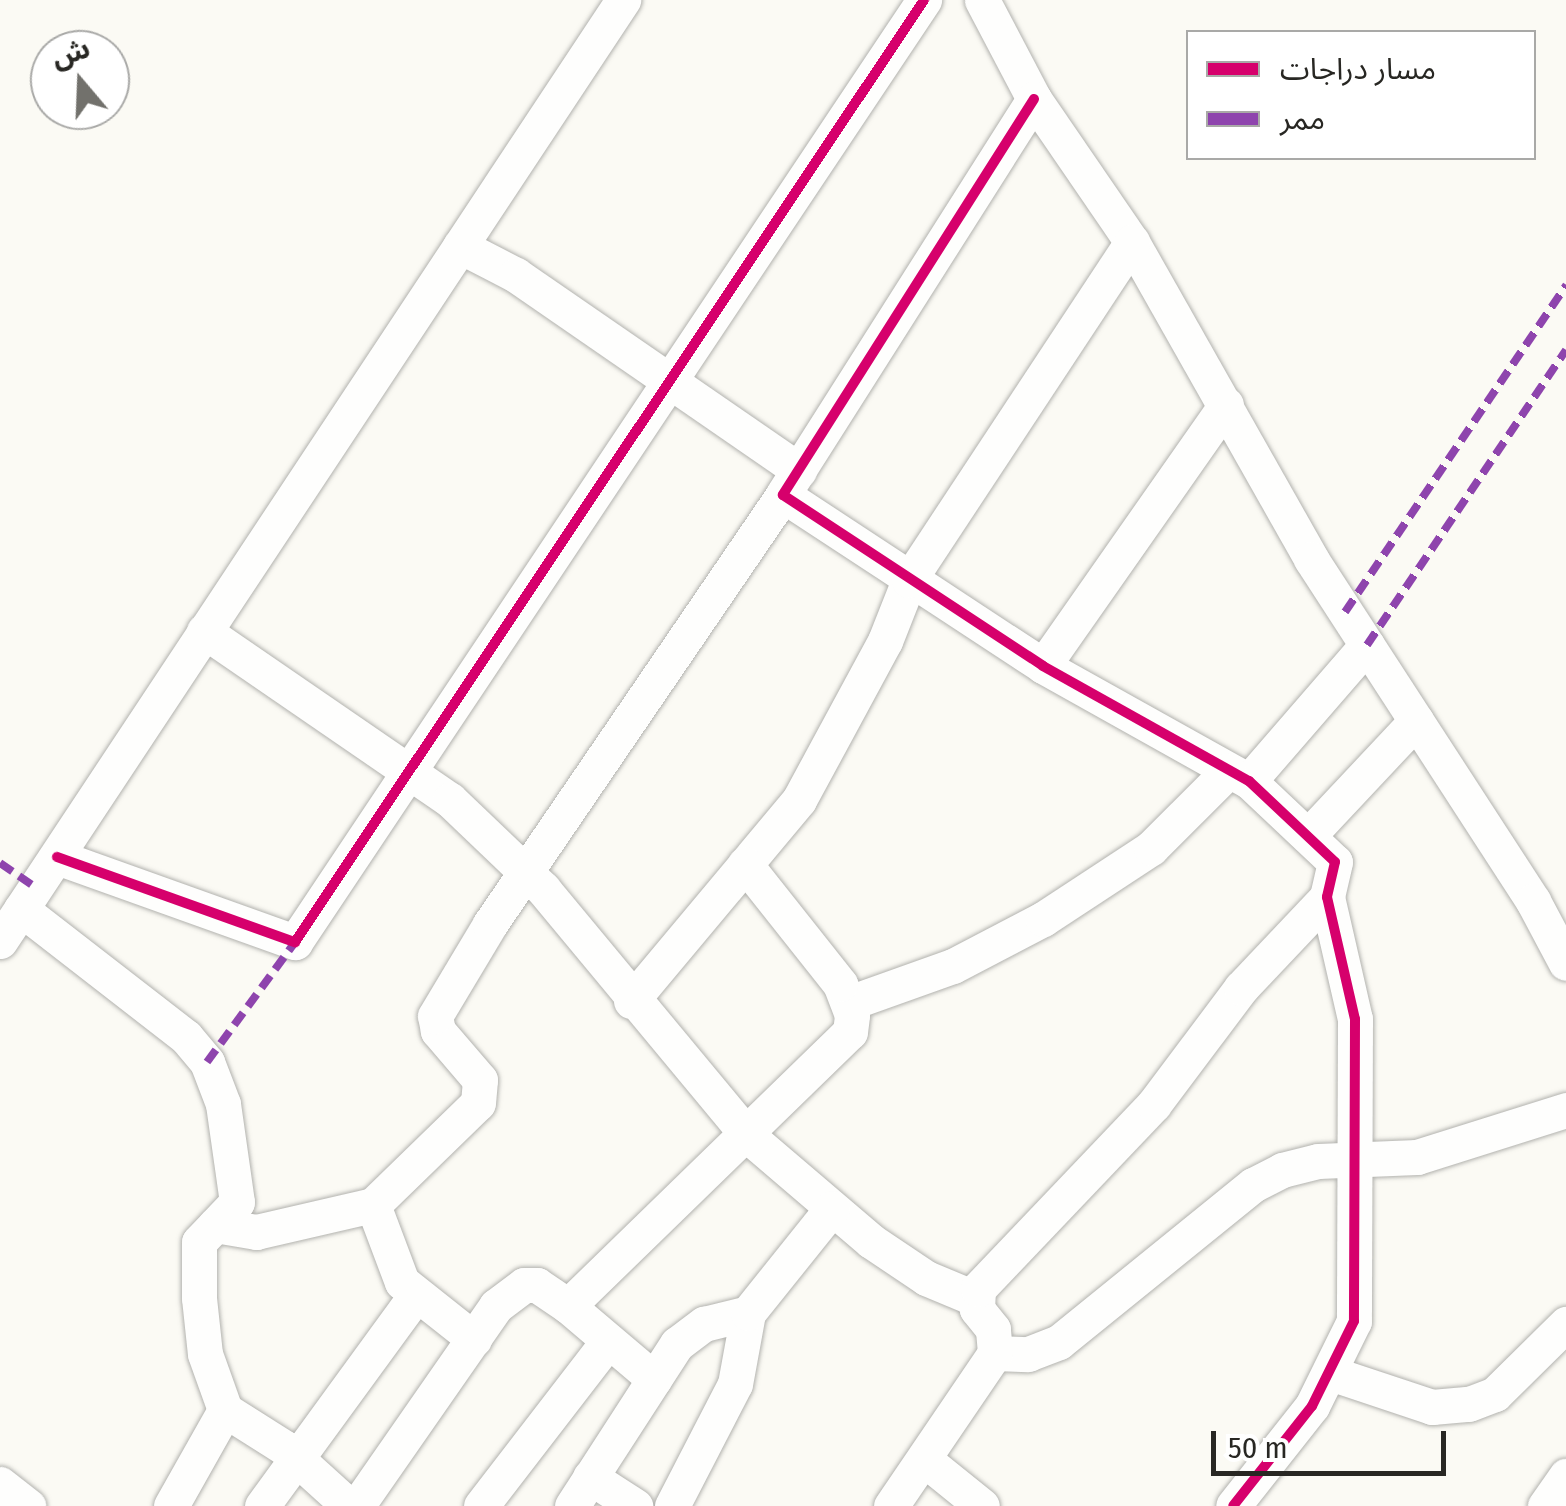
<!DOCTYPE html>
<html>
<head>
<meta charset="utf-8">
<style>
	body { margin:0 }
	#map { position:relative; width:1566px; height:1506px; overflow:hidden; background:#fbfaf4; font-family:"Fira Sans Condensed","Noto Sans Arabic",sans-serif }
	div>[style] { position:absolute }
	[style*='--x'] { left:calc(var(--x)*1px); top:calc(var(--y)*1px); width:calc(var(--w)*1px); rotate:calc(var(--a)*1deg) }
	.roads { filter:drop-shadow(0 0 2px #b2b2ae) drop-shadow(0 0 2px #b2b2ae) }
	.minor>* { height:35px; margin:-17.5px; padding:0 17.5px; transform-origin:17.5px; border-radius:17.5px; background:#fefefd }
	.quiet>* { height:8px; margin-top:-4px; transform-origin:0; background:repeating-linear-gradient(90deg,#8e44ad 0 15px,transparent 0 23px) }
	.cycleway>* { height:10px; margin:-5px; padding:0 5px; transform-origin:5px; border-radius:5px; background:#d6006c }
	span { translate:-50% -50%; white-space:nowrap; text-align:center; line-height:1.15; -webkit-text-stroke:9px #fff; paint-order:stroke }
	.legend { position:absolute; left:1186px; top:30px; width:350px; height:130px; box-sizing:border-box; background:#fff; border:2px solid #a9a9a7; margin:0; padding:12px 18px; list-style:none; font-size:30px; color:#282723 }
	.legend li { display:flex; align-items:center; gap:20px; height:50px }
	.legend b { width:50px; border:2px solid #a9a9a7 }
	.north { position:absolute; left:30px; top:30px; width:100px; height:100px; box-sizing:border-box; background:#fff; border:2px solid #a9a9a7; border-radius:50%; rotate:341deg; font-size:28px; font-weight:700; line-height:40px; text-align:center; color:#282723 }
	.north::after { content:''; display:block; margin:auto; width:35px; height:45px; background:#72716c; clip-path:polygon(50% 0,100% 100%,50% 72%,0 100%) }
	.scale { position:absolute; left:1211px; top:1431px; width:235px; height:45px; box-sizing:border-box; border:5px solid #282723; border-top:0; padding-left:12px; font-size:30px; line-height:35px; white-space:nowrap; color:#282723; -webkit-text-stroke:8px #fff; paint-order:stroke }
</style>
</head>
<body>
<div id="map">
	<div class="roads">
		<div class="minor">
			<div style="--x:982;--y:0;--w:112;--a:62.3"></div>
			<div style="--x:1034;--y:99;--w:173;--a:55.6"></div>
			<div style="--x:1132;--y:242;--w:364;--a:60.5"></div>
			<div style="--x:1311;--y:559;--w:408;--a:57"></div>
			<div style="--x:1533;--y:901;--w:70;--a:62"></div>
			<div style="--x:1034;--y:99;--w:469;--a:122.4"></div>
			<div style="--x:783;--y:495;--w:311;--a:33.3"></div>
			<div style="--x:1043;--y:666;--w:236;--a:29.2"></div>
			<div style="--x:1249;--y:781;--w:118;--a:43.3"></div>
			<div style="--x:1335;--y:862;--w:36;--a:103"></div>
			<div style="--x:1327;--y:897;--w:125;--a:77.1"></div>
			<div style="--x:1355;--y:1019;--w:302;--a:90.2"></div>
			<div style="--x:1354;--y:1321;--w:95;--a:116.3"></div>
			<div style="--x:1312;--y:1406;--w:127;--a:128.3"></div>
			<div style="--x:460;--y:246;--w:63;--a:27.4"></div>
			<div style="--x:516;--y:275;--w:344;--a:34.6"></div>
			<div style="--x:204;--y:631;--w:298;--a:34.5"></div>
			<div style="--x:450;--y:800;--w:129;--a:43.7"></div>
			<div style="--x:543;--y:889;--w:320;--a:50.3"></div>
			<div style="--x:747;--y:1135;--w:163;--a:40.5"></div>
			<div style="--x:871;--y:1241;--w:66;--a:33.9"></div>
			<div style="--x:926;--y:1278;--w:52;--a:22.6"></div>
			<div style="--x:1043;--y:666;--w:319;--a:-55"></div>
			<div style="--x:1249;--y:781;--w:180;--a:-49.1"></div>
			<div style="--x:1308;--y:836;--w:158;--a:-46.8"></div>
			<div style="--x:57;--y:857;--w:253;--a:19.7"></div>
			<div style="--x:295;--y:942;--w:1133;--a:-56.27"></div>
			<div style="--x:21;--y:909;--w:209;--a:37.8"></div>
			<div style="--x:186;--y:1037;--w:33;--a:50"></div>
			<div style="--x:207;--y:1062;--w:45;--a:69.1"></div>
			<div style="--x:223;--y:1104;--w:99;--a:81.9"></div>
			<div style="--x:237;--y:1202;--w:55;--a:133.5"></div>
			<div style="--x:199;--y:1242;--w:56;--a:90"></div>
			<div style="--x:199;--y:1298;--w:56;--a:83.9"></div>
			<div style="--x:205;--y:1354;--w:59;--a:70.3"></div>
			<div style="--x:225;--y:1410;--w:110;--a:119.4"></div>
			<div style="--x:0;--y:941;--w:1129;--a:-56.49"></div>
			<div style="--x:631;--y:1001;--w:262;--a:-50.1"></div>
			<div style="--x:799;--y:800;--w:181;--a:-61.6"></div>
			<div style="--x:885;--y:641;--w:66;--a:-68.5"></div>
			<div style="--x:909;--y:580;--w:405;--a:-56.6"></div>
			<div style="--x:849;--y:1003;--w:110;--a:-19.6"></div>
			<div style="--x:953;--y:966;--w:102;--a:-27.6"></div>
			<div style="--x:1043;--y:919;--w:129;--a:-33.3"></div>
			<div style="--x:1151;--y:848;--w:109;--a:-45"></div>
			<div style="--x:373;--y:1205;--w:82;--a:69.4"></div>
			<div style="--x:402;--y:1282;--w:92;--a:38.4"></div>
			<div style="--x:215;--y:1225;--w:42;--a:9.7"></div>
			<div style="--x:256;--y:1232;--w:120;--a:-13"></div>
			<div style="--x:373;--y:1205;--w:146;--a:-44.2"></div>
			<div style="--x:478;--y:1103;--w:23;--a:-85"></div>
			<div style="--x:480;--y:1080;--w:65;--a:-130.6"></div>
			<div style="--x:438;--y:1031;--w:15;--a:-101"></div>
			<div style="--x:435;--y:1016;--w:107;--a:-59.1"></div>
			<div style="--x:490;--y:924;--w:520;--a:-55.67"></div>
			<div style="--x:568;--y:1306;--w:393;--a:-44.2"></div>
			<div style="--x:850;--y:1032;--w:17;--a:-83"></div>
			<div style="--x:852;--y:1015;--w:33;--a:-111"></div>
			<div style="--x:840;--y:984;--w:153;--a:-128.4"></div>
			<div style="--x:995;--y:1353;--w:33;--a:2"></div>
			<div style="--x:1028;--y:1354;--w:33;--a:-21"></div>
			<div style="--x:1059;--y:1342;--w:250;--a:-39"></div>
			<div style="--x:1253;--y:1185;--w:33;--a:-27"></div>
			<div style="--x:1282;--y:1170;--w:37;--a:-14"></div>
			<div style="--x:1318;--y:1161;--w:99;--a:-2.3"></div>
			<div style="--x:1417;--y:1157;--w:156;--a:-17.5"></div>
			<div style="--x:1330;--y:1373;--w:108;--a:18.4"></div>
			<div style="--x:1432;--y:1407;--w:37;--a:-5"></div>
			<div style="--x:1469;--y:1404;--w:28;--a:-21"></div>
			<div style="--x:1495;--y:1394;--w:100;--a:-44.6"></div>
			<div style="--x:225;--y:1410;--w:71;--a:32.3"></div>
			<div style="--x:285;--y:1448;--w:86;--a:42.2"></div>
			<div style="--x:925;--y:1460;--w:73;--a:38.9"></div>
			<div style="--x:590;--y:1477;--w:54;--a:32.8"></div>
			<div style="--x:0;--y:1484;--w:36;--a:38"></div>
			<div style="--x:262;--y:1506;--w:261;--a:-53.9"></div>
			<div style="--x:357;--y:1506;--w:244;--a:-55.2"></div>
			<div style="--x:496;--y:1306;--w:35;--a:-37"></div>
			<div style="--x:524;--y:1285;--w:13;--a:0"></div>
			<div style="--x:537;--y:1285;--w:37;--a:34"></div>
			<div style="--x:568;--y:1306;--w:113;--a:40.3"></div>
			<div style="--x:481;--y:1506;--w:208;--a:-52.4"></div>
			<div style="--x:572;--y:1506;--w:193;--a:-57.1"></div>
			<div style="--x:677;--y:1344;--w:34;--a:-37"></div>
			<div style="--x:704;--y:1324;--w:45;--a:-14"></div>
			<div style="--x:672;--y:1506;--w:137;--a:-62.7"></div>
			<div style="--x:735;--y:1384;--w:72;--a:-79.6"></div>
			<div style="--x:748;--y:1313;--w:134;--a:-51.3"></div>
			<div style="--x:891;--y:1506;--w:185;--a:-55.8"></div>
			<div style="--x:995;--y:1353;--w:24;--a:-95"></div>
			<div style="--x:993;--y:1329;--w:26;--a:-129"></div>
			<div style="--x:977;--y:1309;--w:20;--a:-87"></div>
			<div style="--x:978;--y:1289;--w:255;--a:-46.4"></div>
			<div style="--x:1154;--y:1104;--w:145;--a:-53.1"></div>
			<div style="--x:1241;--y:988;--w:125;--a:-46.6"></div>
			<div style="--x:1545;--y:1506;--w:37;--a:-55"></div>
		</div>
	</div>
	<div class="quiet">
		<div style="--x:1345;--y:612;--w:395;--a:-55.9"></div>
		<div style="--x:1367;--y:645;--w:356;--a:-56"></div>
		<div style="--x:0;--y:863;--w:42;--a:34.4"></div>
		<div style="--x:207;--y:1062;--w:149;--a:-53.7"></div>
	</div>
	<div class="cycleway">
		<div style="--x:1034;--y:99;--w:469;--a:122.4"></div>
		<div style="--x:783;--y:495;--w:311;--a:33.3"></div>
		<div style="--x:1043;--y:666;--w:236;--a:29.2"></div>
		<div style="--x:1249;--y:781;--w:118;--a:43.3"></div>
		<div style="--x:1335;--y:862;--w:36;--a:103"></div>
		<div style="--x:1327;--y:897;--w:125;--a:77.1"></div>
		<div style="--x:1355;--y:1019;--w:302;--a:90.2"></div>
		<div style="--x:1354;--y:1321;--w:95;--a:116.3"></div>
		<div style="--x:1312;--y:1406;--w:127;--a:128.3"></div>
		<div style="--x:57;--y:857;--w:253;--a:19.7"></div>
		<div style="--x:295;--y:942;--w:1133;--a:-56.27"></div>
	</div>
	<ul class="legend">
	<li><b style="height:12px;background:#d6006c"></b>مسار دراجات</li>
	<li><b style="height:12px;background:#8e44ad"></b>ممر</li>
	</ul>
	<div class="north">ش</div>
	<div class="scale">50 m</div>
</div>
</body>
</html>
